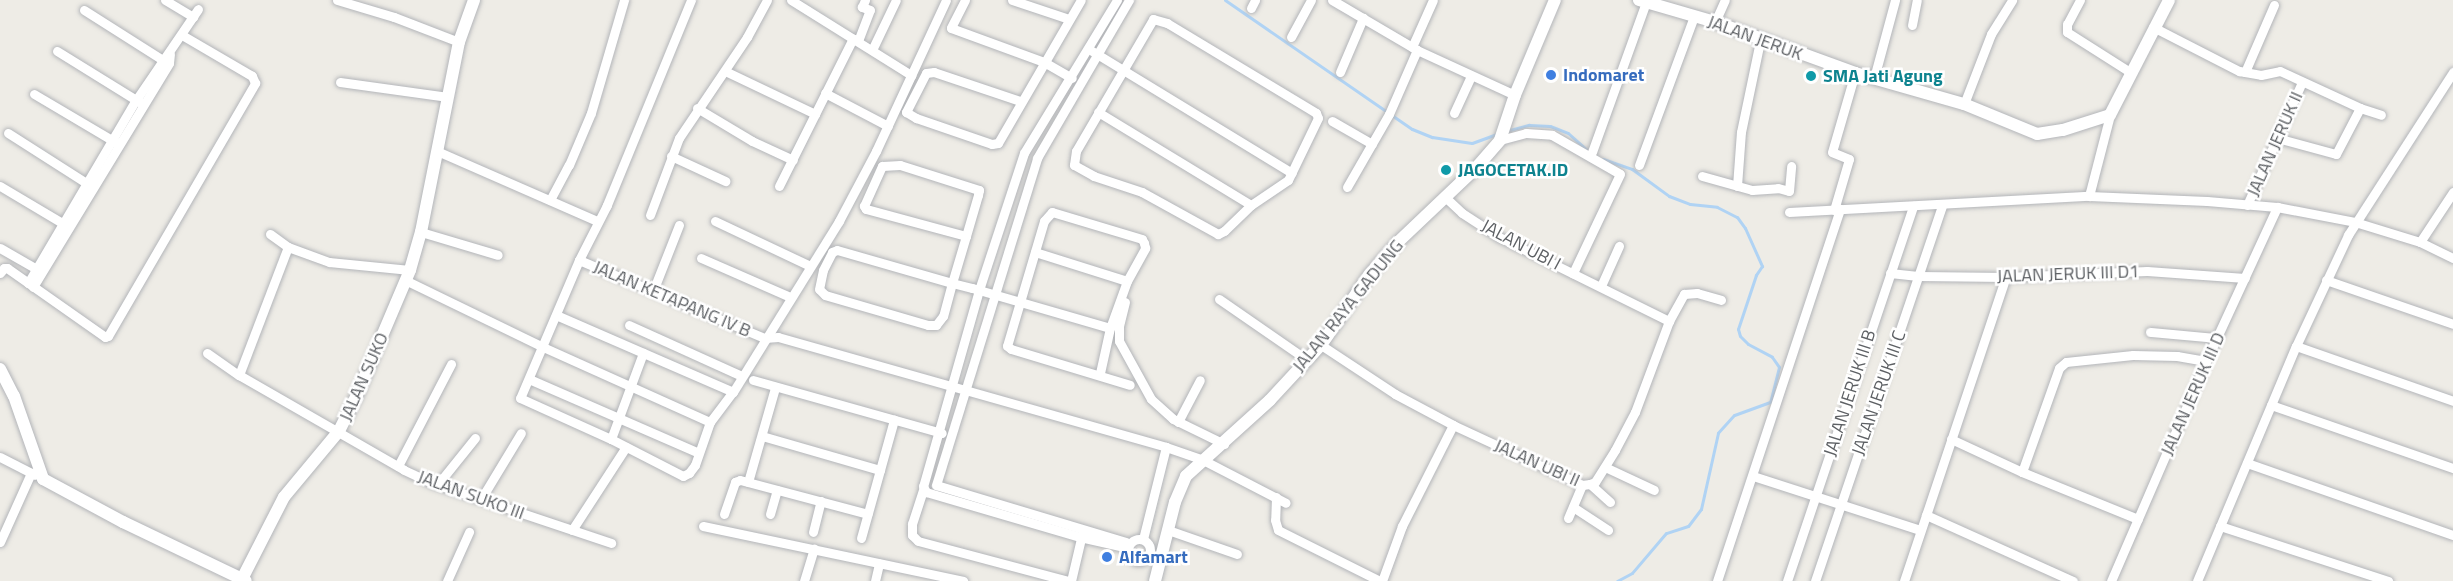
<!DOCTYPE html>
<html>
<head>
<meta charset="utf-8">
<style>
	body { margin:0 }
	#map { position:relative; width:2453px; height:581px; overflow:hidden; background:#eeece6; font-family:"Titillium Web",sans-serif }
	div>[style] { position:absolute }
	[style*='--x'] { left:calc(var(--x)*1px); top:calc(var(--y)*1px); width:calc(var(--w)*1px); rotate:calc(var(--a)*1deg) }
	.stream>* { height:3px; margin:-1.5px; padding:0 1.5px; transform-origin:1.5px; border-radius:1.5px; background:#b0d3f4 }
	.roads { filter:drop-shadow(0 0 2px #b3b5b9) drop-shadow(0 0 2px #b3b5b9) }
	.street>* { height:9px; margin:-4.5px; padding:0 4.5px; transform-origin:4.5px; border-radius:4.5px; background:#fff }
	.street>.ring { margin:-4.5px; padding:0; box-sizing:content-box; background:none; border:9px solid #fff; border-radius:50% }
	.secondary>* { height:12px; margin:-6px; padding:0 6px; transform-origin:6px; border-radius:6px; background:#fff }
	.dots>* { width:16px; height:16px; translate:-50% -50%; box-sizing:border-box; border:3px solid #fff; border-radius:50% }
	span { translate:-50% -50%; white-space:nowrap; text-align:center; line-height:1.15; -webkit-text-stroke:5px #fff; paint-order:stroke }
	.street-label { font-size:18px; color:#5d6064 }
	.shop-label { font-size:18px; color:#366cbe; font-weight:700 }
	.left { translate:0 -50%; text-align:left }
	.culture-label { font-size:18px; color:#0d838f; font-weight:700 }
</style>
</head>
<body>
<div id="map">
	<div class="stream">
		<div style="--x:1225;--y:0;--w:227;--a:34.6"></div>
		<div style="--x:1412;--y:129;--w:22;--a:22"></div>
		<div style="--x:1432;--y:137;--w:40;--a:8.5"></div>
		<div style="--x:1472;--y:143;--w:27;--a:-20"></div>
		<div style="--x:1506;--y:131;--w:24;--a:-15"></div>
		<div style="--x:1529;--y:125;--w:21;--a:3"></div>
		<div style="--x:1550;--y:126;--w:19;--a:21"></div>
		<div style="--x:1568;--y:133;--w:28;--a:42"></div>
		<div style="--x:1603;--y:159;--w:31;--a:19"></div>
		<div style="--x:1632;--y:169;--w:46;--a:36.1"></div>
		<div style="--x:1669;--y:196;--w:22;--a:21"></div>
		<div style="--x:1690;--y:204;--w:27;--a:6"></div>
		<div style="--x:1717;--y:207;--w:22;--a:27"></div>
		<div style="--x:1737;--y:217;--w:14;--a:54"></div>
		<div style="--x:1745;--y:228;--w:42;--a:65.9"></div>
		<div style="--x:1762;--y:266;--w:11;--a:124"></div>
		<div style="--x:1756;--y:275;--w:57;--a:108.4"></div>
		<div style="--x:1738;--y:329;--w:7;--a:74"></div>
		<div style="--x:1740;--y:336;--w:11;--a:45"></div>
		<div style="--x:1748;--y:344;--w:27;--a:28"></div>
		<div style="--x:1772;--y:357;--w:12;--a:55"></div>
		<div style="--x:1779;--y:367;--w:36;--a:104"></div>
		<div style="--x:1770;--y:402;--w:38;--a:160"></div>
		<div style="--x:1734;--y:415;--w:24;--a:132"></div>
		<div style="--x:1718;--y:433;--w:78;--a:102.6"></div>
		<div style="--x:1701;--y:509;--w:21;--a:127"></div>
		<div style="--x:1688;--y:526;--w:23;--a:162"></div>
		<div style="--x:1666;--y:533;--w:52;--a:130.4"></div>
		<div style="--x:1632;--y:573;--w:17;--a:152"></div>
	</div>
	<div class="roads">
		<div class="street">
			<div style="--x:165;--y:0;--w:33;--a:31"></div>
			<div style="--x:337;--y:0;--w:59;--a:16.6"></div>
			<div style="--x:394;--y:17;--w:70;--a:21"></div>
			<div style="--x:691;--y:0;--w:222;--a:112.3"></div>
			<div style="--x:607;--y:205;--w:62;--a:117"></div>
			<div style="--x:579;--y:260;--w:150;--a:113.1"></div>
			<div style="--x:520;--y:398;--w:100;--a:24.3"></div>
			<div style="--x:611;--y:439;--w:81;--a:27.2"></div>
			<div style="--x:683;--y:476;--w:7;--a:-27"></div>
			<div style="--x:689;--y:473;--w:10;--a:-53"></div>
			<div style="--x:695;--y:465;--w:46;--a:-70.8"></div>
			<div style="--x:710;--y:422;--w:38;--a:-53"></div>
			<div style="--x:733;--y:392;--w:201;--a:-58.2"></div>
			<div style="--x:839;--y:221;--w:79;--a:-62.1"></div>
			<div style="--x:876;--y:151;--w:166;--a:-65.1"></div>
			<div style="--x:791;--y:0;--w:142;--a:32"></div>
			<div style="--x:965;--y:0;--w:31;--a:117"></div>
			<div style="--x:951;--y:28;--w:99;--a:20.1"></div>
			<div style="--x:1044;--y:62;--w:32;--a:30"></div>
			<div style="--x:1012;--y:0;--w:60;--a:18.4"></div>
			<div style="--x:1117;--y:0;--w:179;--a:121.3"></div>
			<div style="--x:1024;--y:153;--w:144;--a:108.2"></div>
			<div style="--x:979;--y:290;--w:204;--a:105.9"></div>
			<div style="--x:923;--y:486;--w:7;--a:63"></div>
			<div style="--x:926;--y:492;--w:160;--a:16.3"></div>
			<div style="--x:1080;--y:537;--w:49;--a:12.9"></div>
			<div style="--x:1332;--y:0;--w:99;--a:30.5"></div>
			<div style="--x:1417;--y:50;--w:108;--a:24.7"></div>
			<div style="--x:2080;--y:0;--w:27;--a:118"></div>
			<div style="--x:2067;--y:24;--w:8;--a:90"></div>
			<div style="--x:2067;--y:32;--w:75;--a:32.4"></div>
			<div style="--x:1251;--y:8;--w:9;--a:-63"></div>
			<div style="--x:84;--y:10;--w:97;--a:32.4"></div>
			<div style="--x:1153;--y:19;--w:15;--a:16"></div>
			<div style="--x:1167;--y:23;--w:174;--a:31.1"></div>
			<div style="--x:1316;--y:113;--w:5;--a:68"></div>
			<div style="--x:1318;--y:118;--w:69;--a:115.8"></div>
			<div style="--x:1288;--y:180;--w:45;--a:146"></div>
			<div style="--x:1251;--y:205;--w:37;--a:136"></div>
			<div style="--x:1224;--y:231;--w:7;--a:153"></div>
			<div style="--x:1218;--y:234;--w:87;--a:-151.1"></div>
			<div style="--x:1142;--y:192;--w:51;--a:-161.6"></div>
			<div style="--x:1094;--y:176;--w:23;--a:-151"></div>
			<div style="--x:1074;--y:165;--w:14;--a:-82"></div>
			<div style="--x:1076;--y:151;--w:153;--a:-59.7"></div>
			<div style="--x:1715;--y:22;--w:24;--a:-66"></div>
			<div style="--x:1912;--y:25;--w:25;--a:-79"></div>
			<div style="--x:2153;--y:27;--w:97;--a:27.1"></div>
			<div style="--x:2239;--y:71;--w:22;--a:10"></div>
			<div style="--x:2261;--y:75;--w:19;--a:-12"></div>
			<div style="--x:2280;--y:71;--w:88;--a:24.8"></div>
			<div style="--x:2360;--y:108;--w:22;--a:18"></div>
			<div style="--x:1291;--y:37;--w:42;--a:-61.6"></div>
			<div style="--x:858;--y:41;--w:33;--a:-69"></div>
			<div style="--x:870;--y:10;--w:9;--a:-159"></div>
			<div style="--x:862;--y:7;--w:8;--a:-67"></div>
			<div style="--x:1412;--y:47;--w:51;--a:-65.9"></div>
			<div style="--x:872;--y:50;--w:55;--a:-64.4"></div>
			<div style="--x:57;--y:51;--w:99;--a:31.8"></div>
			<div style="--x:1092;--y:51;--w:234;--a:31.4"></div>
			<div style="--x:725;--y:71;--w:100;--a:25.5"></div>
			<div style="--x:1340;--y:72;--w:59;--a:-66.9"></div>
			<div style="--x:2245;--y:72;--w:73;--a:-66.6"></div>
			<div style="--x:1874;--y:78;--w:81;--a:-74.9"></div>
			<div style="--x:340;--y:82;--w:109;--a:7.9"></div>
			<div style="--x:825;--y:93;--w:71;--a:27.6"></div>
			<div style="--x:34;--y:94;--w:96;--a:30.6"></div>
			<div style="--x:1020;--y:101;--w:91;--a:-161.4"></div>
			<div style="--x:934;--y:72;--w:8;--a:173"></div>
			<div style="--x:926;--y:73;--w:44;--a:117.1"></div>
			<div style="--x:906;--y:112;--w:12;--a:31"></div>
			<div style="--x:916;--y:118;--w:80;--a:18.9"></div>
			<div style="--x:992;--y:144;--w:6;--a:-9"></div>
			<div style="--x:998;--y:143;--w:165;--a:-59.9"></div>
			<div style="--x:1964;--y:104;--w:75;--a:-68.9"></div>
			<div style="--x:1991;--y:34;--w:40;--a:-58"></div>
			<div style="--x:697;--y:108;--w:64;--a:31"></div>
			<div style="--x:752;--y:141;--w:45;--a:24.9"></div>
			<div style="--x:1098;--y:112;--w:179;--a:31.3"></div>
			<div style="--x:1454;--y:113;--w:41;--a:-65.3"></div>
			<div style="--x:1332;--y:121;--w:46;--a:29.9"></div>
			<div style="--x:8;--y:133;--w:98;--a:32.6"></div>
			<div style="--x:2277;--y:138;--w:61;--a:15.2"></div>
			<div style="--x:2336;--y:154;--w:52;--a:-62.4"></div>
			<div style="--x:1500;--y:140;--w:27;--a:-15"></div>
			<div style="--x:1526;--y:133;--w:26;--a:4"></div>
			<div style="--x:1552;--y:135;--w:78;--a:29.8"></div>
			<div style="--x:1620;--y:174;--w:110;--a:115.4"></div>
			<div style="--x:437;--y:151;--w:175;--a:23.6"></div>
			<div style="--x:1592;--y:152;--w:159;--a:-70.2"></div>
			<div style="--x:671;--y:156;--w:60;--a:24.8"></div>
			<div style="--x:1639;--y:165;--w:159;--a:-69.7"></div>
			<div style="--x:1702;--y:176;--w:52;--a:15.6"></div>
			<div style="--x:1752;--y:190;--w:26;--a:-4"></div>
			<div style="--x:1778;--y:188;--w:11;--a:15"></div>
			<div style="--x:1789;--y:191;--w:25;--a:-85"></div>
			<div style="--x:0;--y:186;--w:78;--a:30.8"></div>
			<div style="--x:779;--y:186;--w:165;--a:-63.4"></div>
			<div style="--x:1737;--y:186;--w:54;--a:-85.8"></div>
			<div style="--x:1741;--y:132;--w:93;--a:-78.2"></div>
			<div style="--x:1347;--y:187;--w:84;--a:-60.1"></div>
			<div style="--x:1389;--y:114;--w:70;--a:-66.4"></div>
			<div style="--x:2089;--y:196;--w:84;--a:-75.5"></div>
			<div style="--x:1445;--y:197;--w:23;--a:43"></div>
			<div style="--x:1462;--y:213;--w:44;--a:33"></div>
			<div style="--x:1499;--y:237;--w:190;--a:26.3"></div>
			<div style="--x:550;--y:200;--w:40;--a:-62"></div>
			<div style="--x:569;--y:165;--w:56;--a:-67.1"></div>
			<div style="--x:591;--y:113;--w:118;--a:-73.7"></div>
			<div style="--x:2247;--y:205;--w:135;--a:-65.9"></div>
			<div style="--x:1834;--y:210;--w:53;--a:-73.6"></div>
			<div style="--x:1849;--y:159;--w:18;--a:-158"></div>
			<div style="--x:1832;--y:152;--w:82;--a:-73.8"></div>
			<div style="--x:1789;--y:212;--w:300;--a:-3.1"></div>
			<div style="--x:2089;--y:196;--w:118;--a:2.4"></div>
			<div style="--x:2207;--y:201;--w:70;--a:4.9"></div>
			<div style="--x:2277;--y:207;--w:79;--a:10.9"></div>
			<div style="--x:2355;--y:222;--w:68;--a:17.1"></div>
			<div style="--x:2420;--y:242;--w:37;--a:26"></div>
			<div style="--x:650;--y:215;--w:82;--a:-69.4"></div>
			<div style="--x:679;--y:138;--w:122;--a:-56"></div>
			<div style="--x:747;--y:37;--w:42;--a:-61.6"></div>
			<div style="--x:715;--y:221;--w:105;--a:25.3"></div>
			<div style="--x:421;--y:232;--w:80;--a:16.6"></div>
			<div style="--x:270;--y:234;--w:22;--a:36"></div>
			<div style="--x:288;--y:247;--w:44;--a:20.1"></div>
			<div style="--x:329;--y:262;--w:81;--a:5.6"></div>
			<div style="--x:966;--y:236;--w:104;--a:-164.9"></div>
			<div style="--x:866;--y:209;--w:4;--a:-124"></div>
			<div style="--x:864;--y:206;--w:44;--a:-65.8"></div>
			<div style="--x:882;--y:166;--w:18;--a:-3"></div>
			<div style="--x:900;--y:165;--w:83;--a:17.6"></div>
			<div style="--x:979;--y:190;--w:5;--a:101"></div>
			<div style="--x:978;--y:195;--w:43;--a:106.3"></div>
			<div style="--x:966;--y:236;--w:49;--a:106.6"></div>
			<div style="--x:952;--y:283;--w:34;--a:105"></div>
			<div style="--x:943;--y:316;--w:11;--a:128"></div>
			<div style="--x:936;--y:325;--w:8;--a:180"></div>
			<div style="--x:928;--y:325;--w:107;--a:-163.8"></div>
			<div style="--x:825;--y:295;--w:8;--a:-135"></div>
			<div style="--x:819;--y:289;--w:19;--a:-78"></div>
			<div style="--x:823;--y:270;--w:20;--a:-63"></div>
			<div style="--x:832;--y:252;--w:5;--a:-22"></div>
			<div style="--x:837;--y:250;--w:120;--a:16"></div>
			<div style="--x:952;--y:283;--w:21;--a:14"></div>
			<div style="--x:972;--y:288;--w:7;--a:16"></div>
			<div style="--x:979;--y:290;--w:136;--a:16.2"></div>
			<div style="--x:2420;--y:242;--w:60;--a:-56.6"></div>
			<div style="--x:0;--y:248;--w:46;--a:29.9"></div>
			<div style="--x:1035;--y:252;--w:96;--a:17.5"></div>
			<div style="--x:701;--y:258;--w:97;--a:23.7"></div>
			<div style="--x:579;--y:260;--w:202;--a:22.8"></div>
			<div style="--x:765;--y:338;--w:13;--a:-4"></div>
			<div style="--x:778;--y:337;--w:403;--a:15.8"></div>
			<div style="--x:1166;--y:447;--w:39;--a:19"></div>
			<div style="--x:1203;--y:460;--w:93;--a:27.4"></div>
			<div style="--x:0;--y:273;--w:6;--a:-51"></div>
			<div style="--x:4;--y:268;--w:3;--a:0"></div>
			<div style="--x:7;--y:268;--w:120;--a:35.1"></div>
			<div style="--x:105;--y:337;--w:3;--a:-18"></div>
			<div style="--x:108;--y:336;--w:293;--a:-59.8"></div>
			<div style="--x:255;--y:83;--w:8;--a:-113"></div>
			<div style="--x:252;--y:76;--w:81;--a:-149.6"></div>
			<div style="--x:1890;--y:273;--w:28;--a:6"></div>
			<div style="--x:1918;--y:276;--w:88;--a:0.7"></div>
			<div style="--x:2006;--y:277;--w:141;--a:-2.4"></div>
			<div style="--x:2147;--y:271;--w:98;--a:4.1"></div>
			<div style="--x:405;--y:280;--w:153;--a:25.9"></div>
			<div style="--x:543;--y:347;--w:183;--a:24.2"></div>
			<div style="--x:2326;--y:280;--w:134;--a:19.1"></div>
			<div style="--x:28;--y:283;--w:212;--a:-59.5"></div>
			<div style="--x:136;--y:100;--w:110;--a:-55.7"></div>
			<div style="--x:1601;--y:286;--w:44;--a:-65.8"></div>
			<div style="--x:33;--y:287;--w:262;--a:-58.7"></div>
			<div style="--x:169;--y:63;--w:9;--a:-84"></div>
			<div style="--x:653;--y:291;--w:71;--a:-68.5"></div>
			<div style="--x:1219;--y:299;--w:107;--a:34.7"></div>
			<div style="--x:1125;--y:302;--w:25;--a:104"></div>
			<div style="--x:1119;--y:326;--w:15;--a:90"></div>
			<div style="--x:1119;--y:341;--w:66;--a:61.1"></div>
			<div style="--x:1151;--y:399;--w:30;--a:42"></div>
			<div style="--x:1173;--y:419;--w:57;--a:26.1"></div>
			<div style="--x:556;--y:315;--w:193;--a:23.5"></div>
			<div style="--x:629;--y:325;--w:124;--a:24.3"></div>
			<div style="--x:2150;--y:332;--w:66;--a:5.2"></div>
			<div style="--x:1321;--y:345;--w:89;--a:33.5"></div>
			<div style="--x:1395;--y:394;--w:66;--a:28.1"></div>
			<div style="--x:1453;--y:425;--w:142;--a:24.9"></div>
			<div style="--x:1582;--y:485;--w:8;--a:-7"></div>
			<div style="--x:1590;--y:484;--w:5;--a:-22"></div>
			<div style="--x:1595;--y:482;--w:38;--a:-58"></div>
			<div style="--x:1615;--y:450;--w:43;--a:-62.2"></div>
			<div style="--x:1635;--y:412;--w:97;--a:-69.5"></div>
			<div style="--x:1669;--y:321;--w:31;--a:-61"></div>
			<div style="--x:1684;--y:294;--w:13;--a:-4"></div>
			<div style="--x:1697;--y:293;--w:25;--a:16"></div>
			<div style="--x:2296;--y:346;--w:166;--a:19.3"></div>
			<div style="--x:207;--y:353;--w:39;--a:35"></div>
			<div style="--x:239;--y:375;--w:190;--a:29.9"></div>
			<div style="--x:404;--y:470;--w:31;--a:25"></div>
			<div style="--x:432;--y:483;--w:189;--a:18.5"></div>
			<div style="--x:1100;--y:373;--w:46;--a:-77.5"></div>
			<div style="--x:1110;--y:328;--w:50;--a:-70.1"></div>
			<div style="--x:1127;--y:281;--w:38;--a:-61"></div>
			<div style="--x:1145;--y:248;--w:5;--a:-101"></div>
			<div style="--x:1144;--y:243;--w:4;--a:-117"></div>
			<div style="--x:1142;--y:239;--w:94;--a:-163.3"></div>
			<div style="--x:1052;--y:212;--w:12;--a:132"></div>
			<div style="--x:1044;--y:221;--w:130;--a:106.5"></div>
			<div style="--x:1007;--y:346;--w:5;--a:37"></div>
			<div style="--x:1011;--y:349;--w:124;--a:16.8"></div>
			<div style="--x:239;--y:375;--w:137;--a:-69.1"></div>
			<div style="--x:529;--y:379;--w:185;--a:23.5"></div>
			<div style="--x:753;--y:380;--w:196;--a:15.7"></div>
			<div style="--x:2271;--y:405;--w:193;--a:19.1"></div>
			<div style="--x:1178;--y:422;--w:47;--a:-62.4"></div>
			<div style="--x:762;--y:436;--w:123;--a:16.1"></div>
			<div style="--x:611;--y:439;--w:92;--a:-69.6"></div>
			<div style="--x:1951;--y:439;--w:78;--a:24.9"></div>
			<div style="--x:2022;--y:472;--w:125;--a:22.1"></div>
			<div style="--x:0;--y:457;--w:39;--a:27"></div>
			<div style="--x:2247;--y:463;--w:218;--a:19.3"></div>
			<div style="--x:398;--y:466;--w:115;--a:-62.5"></div>
			<div style="--x:1605;--y:467;--w:54;--a:25.1"></div>
			<div style="--x:2022;--y:472;--w:110;--a:-70.4"></div>
			<div style="--x:2059;--y:368;--w:9;--a:-41"></div>
			<div style="--x:2066;--y:362;--w:67;--a:-6"></div>
			<div style="--x:2133;--y:355;--w:44;--a:1.3"></div>
			<div style="--x:2177;--y:356;--w:29;--a:10"></div>
			<div style="--x:1753;--y:476;--w:176;--a:17.9"></div>
			<div style="--x:748;--y:482;--w:98;--a:-74"></div>
			<div style="--x:438;--y:484;--w:59;--a:-51.2"></div>
			<div style="--x:1590;--y:484;--w:27;--a:42"></div>
			<div style="--x:923;--y:490;--w:36;--a:108"></div>
			<div style="--x:912;--y:524;--w:11;--a:90"></div>
			<div style="--x:912;--y:535;--w:8;--a:45"></div>
			<div style="--x:918;--y:541;--w:155;--a:14.9"></div>
			<div style="--x:1276;--y:497;--w:23;--a:92"></div>
			<div style="--x:1275;--y:520;--w:10;--a:73"></div>
			<div style="--x:1278;--y:530;--w:114;--a:26.6"></div>
			<div style="--x:481;--y:499;--w:77;--a:-58.8"></div>
			<div style="--x:1573;--y:507;--w:42;--a:33.3"></div>
			<div style="--x:724;--y:514;--w:34;--a:-71"></div>
			<div style="--x:735;--y:482;--w:5;--a:-22"></div>
			<div style="--x:740;--y:480;--w:132;--a:14.9"></div>
			<div style="--x:770;--y:514;--w:25;--a:-74"></div>
			<div style="--x:1926;--y:515;--w:161;--a:24.2"></div>
			<div style="--x:1568;--y:518;--w:36;--a:-67"></div>
			<div style="--x:703;--y:526;--w:266;--a:11.9"></div>
			<div style="--x:2220;--y:526;--w:177;--a:18.1"></div>
			<div style="--x:572;--y:530;--w:99;--a:-57"></div>
			<div style="--x:1168;--y:530;--w:73;--a:19.2"></div>
			<div style="--x:813;--y:532;--w:32;--a:-76"></div>
			<div style="--x:861;--y:538;--w:123;--a:-74.4"></div>
			<div class="ring" style="left:1128px;top:539px;width:13px;height:13px"></div>
			<div style="--x:1143;--y:539;--w:95;--a:-76"></div>
			<div style="--x:0;--y:542;--w:76;--a:-65.8"></div>
			<div style="--x:1126;--y:542;--w:198;--a:-163.3"></div>
			<div style="--x:936;--y:485;--w:342;--a:-72.8"></div>
			<div style="--x:1037;--y:158;--w:183;--a:-59.8"></div>
			<div style="--x:447;--y:581;--w:54;--a:-65.8"></div>
			<div style="--x:804;--y:581;--w:34;--a:-73"></div>
			<div style="--x:875;--y:581;--w:18;--a:-77"></div>
			<div style="--x:1071;--y:581;--w:48;--a:-76.8"></div>
			<div style="--x:1382;--y:581;--w:59;--a:-70"></div>
			<div style="--x:1402;--y:526;--w:113;--a:-63.2"></div>
			<div style="--x:1717;--y:581;--w:392;--a:-71.7"></div>
			<div style="--x:1787;--y:581;--w:396;--a:-71.4"></div>
			<div style="--x:1815;--y:581;--w:397;--a:-71.3"></div>
			<div style="--x:1904;--y:581;--w:321;--a:-71.5"></div>
			<div style="--x:2111;--y:581;--w:240;--a:-66.6"></div>
			<div style="--x:2206;--y:361;--w:170;--a:-65.2"></div>
			<div style="--x:2197;--y:581;--w:255;--a:-67.2"></div>
			<div style="--x:2296;--y:346;--w:123;--a:-64.9"></div>
			<div style="--x:2348;--y:235;--w:194;--a:-57.2"></div>
		</div>
		<div class="secondary">
			<div style="--x:1639;--y:0;--w:79;--a:16.1"></div>
			<div style="--x:1715;--y:22;--w:149;--a:20"></div>
			<div style="--x:1855;--y:73;--w:113;--a:15.9"></div>
			<div style="--x:1964;--y:104;--w:79;--a:22.3"></div>
			<div style="--x:2037;--y:134;--w:26;--a:-9"></div>
			<div style="--x:2063;--y:130;--w:49;--a:-17.7"></div>
			<div style="--x:2110;--y:115;--w:129;--a:-62.8"></div>
			<div style="--x:0;--y:369;--w:30;--a:63"></div>
			<div style="--x:14;--y:396;--w:88;--a:70.7"></div>
			<div style="--x:43;--y:479;--w:91;--a:28.3"></div>
			<div style="--x:123;--y:522;--w:136;--a:25.6"></div>
			<div style="--x:241;--y:581;--w:94;--a:-62.9"></div>
			<div style="--x:284;--y:497;--w:86;--a:-50.2"></div>
			<div style="--x:339;--y:431;--w:40;--a:-63.4"></div>
			<div style="--x:357;--y:395;--w:136;--a:-67"></div>
			<div style="--x:410;--y:270;--w:40;--a:-74"></div>
			<div style="--x:421;--y:232;--w:194;--a:-78.7"></div>
			<div style="--x:459;--y:42;--w:45;--a:-70.3"></div>
			<div style="--x:1155;--y:581;--w:81;--a:-75.8"></div>
			<div style="--x:1175;--y:502;--w:28;--a:-67"></div>
			<div style="--x:1186;--y:476;--w:113;--a:-42.1"></div>
			<div style="--x:1270;--y:400;--w:75;--a:-47.2"></div>
			<div style="--x:1321;--y:345;--w:86;--a:-55.4"></div>
			<div style="--x:1370;--y:274;--w:43;--a:-48.8"></div>
			<div style="--x:1398;--y:242;--w:108;--a:-43.5"></div>
			<div style="--x:1476;--y:168;--w:37;--a:-49"></div>
			<div style="--x:1500;--y:140;--w:47;--a:-71.6"></div>
			<div style="--x:1515;--y:95;--w:103;--a:-67.2"></div>
		</div>
	</div>
	<div class="dots">
		<div style="left:1551px;top:75px;background:#3f7fe0"></div>
		<div style="left:1811px;top:76px;background:#0f9aa8"></div>
		<div style="left:1446px;top:170px;background:#0f9aa8"></div>
		<div style="left:1107px;top:557px;background:#3f7fe0"></div>
	</div>
	<div class="street-label">
		<span style="left:1755px;top:38px;rotate:20deg">JALAN JERUK</span>
		<span style="left:2275px;top:144px;rotate:-66deg">JALAN JERUK II</span>
		<span style="left:1521px;top:245px;rotate:28deg">JALAN UBI I</span>
		<span style="left:2068px;top:274px;rotate:-2deg">JALAN JERUK III D1</span>
		<span style="left:672px;top:299px;rotate:23deg">JALAN KETAPANG IV B</span>
		<span style="left:1348px;top:306px;rotate:-51deg">JALAN RAYA GADUNG</span>
		<span style="left:364px;top:377px;rotate:-66deg">JALAN SUKO</span>
		<span style="left:1850px;top:393px;rotate:-72deg">JALAN JERUK III B</span>
		<span style="left:1879px;top:393px;rotate:-71deg">JALAN JERUK III C</span>
		<span style="left:2193px;top:394px;rotate:-66deg">JALAN JERUK III D</span>
		<span style="left:1537px;top:463px;rotate:24deg">JALAN UBI II</span>
		<span style="left:471px;top:495px;rotate:20deg">JALAN SUKO III</span>
	</div>
	<div class="shop-label">
		<span class="left" style="left:1563px;top:75px">Indomaret</span>
		<span class="left" style="left:1119px;top:557px">Alfamart</span>
	</div>
	<div class="culture-label">
		<span class="left" style="left:1823px;top:76px">SMA Jati Agung</span>
		<span class="left" style="left:1458px;top:170px">JAGOCETAK.ID</span>
	</div>
</div>
</body>
</html>
